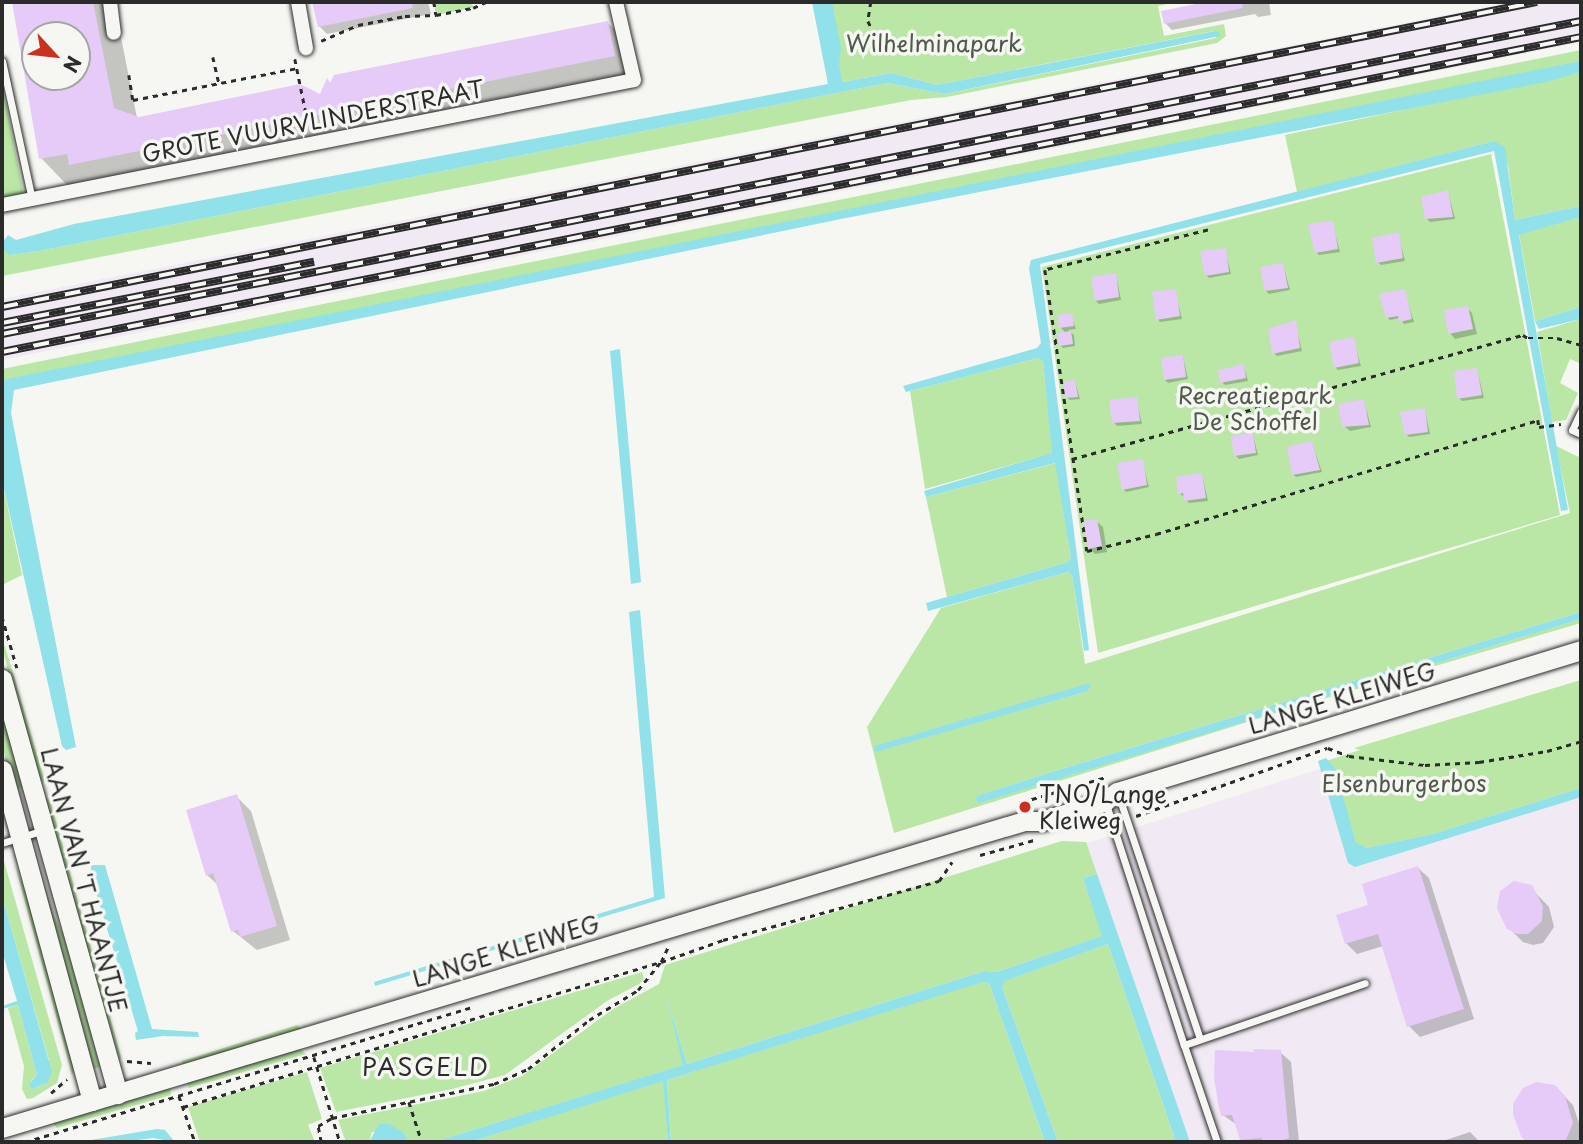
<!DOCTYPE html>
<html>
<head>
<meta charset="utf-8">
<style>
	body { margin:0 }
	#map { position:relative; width:1583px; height:1144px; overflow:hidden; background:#f6f6f2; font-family:"Playpen Sans",sans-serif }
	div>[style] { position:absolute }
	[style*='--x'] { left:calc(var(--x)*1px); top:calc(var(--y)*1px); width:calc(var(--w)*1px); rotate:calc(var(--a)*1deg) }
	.built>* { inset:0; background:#f1e9f4 }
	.green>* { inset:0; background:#bae7a5 }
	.water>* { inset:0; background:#90e1e9 }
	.shadow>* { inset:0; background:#0003 }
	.building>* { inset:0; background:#e6caf8 }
	.path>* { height:2.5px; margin-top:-1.25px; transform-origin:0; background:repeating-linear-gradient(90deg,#2b2b2b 0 5px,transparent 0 10px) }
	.roads { filter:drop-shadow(0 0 2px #2b2b2b) drop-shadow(0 0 2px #2b2b2b) }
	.lane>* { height:7px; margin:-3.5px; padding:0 3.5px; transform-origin:3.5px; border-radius:3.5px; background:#f6f6f2 }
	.street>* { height:14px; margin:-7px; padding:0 7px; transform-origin:7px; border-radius:7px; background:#f6f6f2 }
	.secondary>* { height:19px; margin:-9.5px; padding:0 9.5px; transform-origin:9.5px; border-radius:9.5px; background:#f6f6f2 }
	.rail>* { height:8px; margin-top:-4px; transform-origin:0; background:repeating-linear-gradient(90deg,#f6f6f2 0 16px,#2b2b2b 0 32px); box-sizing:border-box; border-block:2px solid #2b2b2b }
	.dots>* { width:19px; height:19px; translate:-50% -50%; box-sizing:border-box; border:4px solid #f6f6f2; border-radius:50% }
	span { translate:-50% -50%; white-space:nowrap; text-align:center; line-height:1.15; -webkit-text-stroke:7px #f6f6f2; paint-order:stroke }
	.park-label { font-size:23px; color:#4f5a4a }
	.street-label { font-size:23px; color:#2b2b2b }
	.poi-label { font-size:23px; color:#2b2b2b }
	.left { translate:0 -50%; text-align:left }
	.neighbourhood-label { font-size:24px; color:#2b2b2b; letter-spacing:2px }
	.frame { position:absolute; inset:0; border:4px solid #2b2b2b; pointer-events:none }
	.north { position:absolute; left:21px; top:21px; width:70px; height:70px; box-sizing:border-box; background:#f6f6f2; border:2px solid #a5a5a2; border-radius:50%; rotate:117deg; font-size:19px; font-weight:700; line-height:28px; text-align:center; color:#2b2b2b }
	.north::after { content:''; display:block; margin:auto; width:24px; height:32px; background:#c8321e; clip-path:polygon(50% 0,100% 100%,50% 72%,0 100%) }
</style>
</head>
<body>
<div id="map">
	<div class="built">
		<div style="clip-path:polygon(1511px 2px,1581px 2px,1581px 42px,2px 360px,2px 299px)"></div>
		<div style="clip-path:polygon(1323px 768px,1581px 780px,1581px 1142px,1183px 1142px,1081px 845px)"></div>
	</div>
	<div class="green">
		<div style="clip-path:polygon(434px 2px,472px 2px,473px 8px,436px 15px)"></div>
		<div style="clip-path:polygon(820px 2px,1177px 2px,1158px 6px,1164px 36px,1224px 24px,1226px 36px,1217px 43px,947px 97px,911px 100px,2px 276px,2px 234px,11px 255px,39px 251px,887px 83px,945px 94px,1216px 38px,1214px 31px,937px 85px,892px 73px,836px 83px)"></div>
		<div style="clip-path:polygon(1581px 50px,1581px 61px,1543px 71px,2px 382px,2px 369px)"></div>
		<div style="clip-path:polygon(1581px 72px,1581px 206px,1515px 220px,1508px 165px,1494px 141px,1297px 192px,1285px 135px)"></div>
		<div style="clip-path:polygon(2px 84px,24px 196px,2px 200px,3px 184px)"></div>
		<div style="clip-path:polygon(1491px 154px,1560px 515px,1098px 653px,1042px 267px)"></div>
		<div style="clip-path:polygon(1581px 217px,1581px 307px,1535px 321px,1519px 234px)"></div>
		<div style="clip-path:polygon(1581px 319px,1581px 364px,1570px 359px,1560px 383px,1578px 393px,1566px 420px,1552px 422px,1537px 332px)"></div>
		<div style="clip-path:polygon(1038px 358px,1043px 361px,1053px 453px,925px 489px,910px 391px)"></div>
		<div style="clip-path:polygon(evenodd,1556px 446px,1581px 458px,1581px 612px,1045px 774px,978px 796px,976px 800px,979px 802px,1581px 619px,1581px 623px,1276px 713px,894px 833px,867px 727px,941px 608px,1068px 572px,1072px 574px,1085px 664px,1570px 513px,1556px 446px,1089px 684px,1085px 692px,875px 751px,875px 746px,1089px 684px)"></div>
		<div style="clip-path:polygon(1056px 463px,1071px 558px,1068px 562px,947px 597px,926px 497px)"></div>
		<div style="clip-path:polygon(2px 480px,22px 575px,4px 584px,2px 574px)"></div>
		<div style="clip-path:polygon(5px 646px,45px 781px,37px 783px,2px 647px)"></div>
		<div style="clip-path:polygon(1581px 680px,1581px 788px,1433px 834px,1367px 848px,1357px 845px,1323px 762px,1360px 750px,1354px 748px)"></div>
		<div style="clip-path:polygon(2px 693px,25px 787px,14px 790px,2px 746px)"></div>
		<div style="clip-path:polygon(41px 797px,46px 797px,51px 803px,121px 1057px,120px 1061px)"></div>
		<div style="clip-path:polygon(1062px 841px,1086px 842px,1097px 874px,1083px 878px,1103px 936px,997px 972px,985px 971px,687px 1064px,666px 996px,684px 1065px,434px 1142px,409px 1142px,404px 1133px,372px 1132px,369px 1142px,346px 1142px,338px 1120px,484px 1091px,522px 1076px,613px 1009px,659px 984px,665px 965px)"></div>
		<div style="clip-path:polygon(2px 854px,62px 1065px,57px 1083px,33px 1098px,27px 1099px,22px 1089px,24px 1066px,8px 1008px,18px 1005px,37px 1075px,31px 1081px,32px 1089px,47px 1083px,49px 1060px,2px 896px)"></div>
		<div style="clip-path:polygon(36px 859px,54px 916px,65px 938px,101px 1067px,90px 1069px)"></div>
		<div style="clip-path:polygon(15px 865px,30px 903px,75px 1068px,72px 1075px)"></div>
		<div style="clip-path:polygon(1108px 944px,1176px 1142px,1058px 1142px,1002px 987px,1004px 981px)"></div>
		<div style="clip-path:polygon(642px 972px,644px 979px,639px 984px,607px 1001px,505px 1075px,452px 1089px,336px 1112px,320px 1068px)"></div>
		<div style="clip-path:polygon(983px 981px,989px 983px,1045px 1142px,671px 1142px,667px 1080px)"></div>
		<div style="clip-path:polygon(297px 1025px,301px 1029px,182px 1065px,182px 1061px)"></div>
		<div style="clip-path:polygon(298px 1047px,306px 1054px,189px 1088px,186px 1081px)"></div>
		<div style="clip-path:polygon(307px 1072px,322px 1119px,308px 1125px,315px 1142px,200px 1142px,188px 1107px)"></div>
		<div style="clip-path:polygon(661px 1081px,664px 1081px,668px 1142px,471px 1142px)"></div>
		<div style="clip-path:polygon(170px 1086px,171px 1095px,57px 1128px,52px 1122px)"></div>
	</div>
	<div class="water">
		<div style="clip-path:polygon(812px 2px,832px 2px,841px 48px,839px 64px,842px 82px,892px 73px,937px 85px,1215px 31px,1219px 32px,1220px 36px,945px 94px,887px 83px,39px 251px,11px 255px,6px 253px,2px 243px,8px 235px,16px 240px,74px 224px,828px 84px)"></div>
		<div style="clip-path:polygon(1581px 61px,1581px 72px,1546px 82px,841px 219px,14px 390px,11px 413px,76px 747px,66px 750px,62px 746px,2px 480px,2px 382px,7px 379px)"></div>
		<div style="clip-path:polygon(1494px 141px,1505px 147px,1515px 220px,1581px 206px,1581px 217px,1519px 235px,1568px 510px,1561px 511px,1494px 151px,1040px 264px,1089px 650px,1084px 651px,1072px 575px,1068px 572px,928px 611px,926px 603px,1068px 562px,1071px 558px,1055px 463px,926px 497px,924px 491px,1052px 453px,1043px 361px,1038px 358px,906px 392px,903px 386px,1037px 348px,1041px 343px,1029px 268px,1031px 260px)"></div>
		<div style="clip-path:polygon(1581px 307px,1581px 319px,1539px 329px,1535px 321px)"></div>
		<div style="clip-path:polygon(620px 349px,641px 582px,631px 584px,610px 351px)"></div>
		<div style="clip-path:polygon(640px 610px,665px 898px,375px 986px,374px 982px,654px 897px,629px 612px)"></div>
		<div style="clip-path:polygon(1581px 612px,1581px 619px,979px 803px,976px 800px,977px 796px,1045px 774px)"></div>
		<div style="clip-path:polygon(1090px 683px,1091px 687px,1085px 692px,875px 752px,874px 746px)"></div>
		<div style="clip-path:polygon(1326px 758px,1335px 768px,1356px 843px,1367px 848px,1433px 834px,1581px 788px,1581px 797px,1355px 867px,1348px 863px,1318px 761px)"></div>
		<div style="clip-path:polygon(91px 865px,105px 865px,152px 1029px,198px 1032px,199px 1037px,163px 1036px,136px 1040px,135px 1033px,138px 1031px,91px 876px)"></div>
		<div style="clip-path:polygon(1097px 874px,1190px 1142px,1176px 1142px,1108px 944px,1005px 981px,1002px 987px,1058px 1142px,1045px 1142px,989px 983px,983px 982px,667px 1080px,671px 1142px,668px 1142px,663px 1081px,471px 1142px,434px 1142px,683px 1065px,666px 996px,687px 1064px,985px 971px,997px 972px,1102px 936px,1083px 878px)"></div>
		<div style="clip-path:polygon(2px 896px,52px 1072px,47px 1083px,32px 1089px,29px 1084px,37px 1075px,18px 1005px,2px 1009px,2px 1006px,17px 1001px,2px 951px)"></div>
		<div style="clip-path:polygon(379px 1124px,389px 1124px,404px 1133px,409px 1142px,369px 1142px)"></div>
		<div style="clip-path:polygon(157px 1129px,165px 1130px,175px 1142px,153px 1138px,122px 1142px,85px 1141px)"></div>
	</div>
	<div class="shadow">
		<div style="clip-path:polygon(evenodd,14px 2px,114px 2px,137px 118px,321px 97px,331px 85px,608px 23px,635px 50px,641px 83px,98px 191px,68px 186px,41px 158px,14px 2px,35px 35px,77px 35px,77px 77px,35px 77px,35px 35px)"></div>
		<div style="clip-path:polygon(317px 2px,428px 2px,431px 14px,327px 34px,319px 26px)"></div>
		<div style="clip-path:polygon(1219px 2px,1269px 2px,1271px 15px,1258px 17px,1255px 14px,1172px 30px,1165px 23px,1163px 12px)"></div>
		<div style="clip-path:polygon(1448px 192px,1455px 219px,1430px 222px,1427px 219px)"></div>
		<div style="clip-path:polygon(1332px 223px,1340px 252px,1319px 255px,1316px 252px)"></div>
		<div style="clip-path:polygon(1398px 234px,1405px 261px,1381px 265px,1378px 262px)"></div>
		<div style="clip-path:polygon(1225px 249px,1231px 274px,1209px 278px,1206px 275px)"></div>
		<div style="clip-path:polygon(1283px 265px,1290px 290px,1269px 294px,1266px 291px)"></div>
		<div style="clip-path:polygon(1116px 275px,1121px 300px,1099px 304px,1096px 301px)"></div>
		<div style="clip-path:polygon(1175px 291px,1182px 319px,1160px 322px,1158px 319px)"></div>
		<div style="clip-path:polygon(1404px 291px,1414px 322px,1404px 324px,1400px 318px,1390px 320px,1387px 317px)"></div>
		<div style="clip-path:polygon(1467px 308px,1472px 313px,1477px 334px,1455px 339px,1450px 333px)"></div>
		<div style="clip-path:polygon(1071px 315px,1076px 329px,1068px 330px,1074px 335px,1075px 346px,1063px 348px,1060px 345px,1066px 333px,1061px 328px)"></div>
		<div style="clip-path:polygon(1295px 322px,1302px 351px,1277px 356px,1274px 353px,1283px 324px)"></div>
		<div style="clip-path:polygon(1353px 339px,1361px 366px,1338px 370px,1335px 367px)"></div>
		<div style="clip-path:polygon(1183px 357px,1188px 379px,1168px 383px,1165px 380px)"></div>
		<div style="clip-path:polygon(1244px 366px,1248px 381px,1225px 385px,1222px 382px)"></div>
		<div style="clip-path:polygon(1477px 370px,1484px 398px,1462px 401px,1459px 398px)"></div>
		<div style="clip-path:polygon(1075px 382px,1080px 399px,1070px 400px,1067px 397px)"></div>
		<div style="clip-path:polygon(1136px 399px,1142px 424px,1117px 426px,1114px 422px)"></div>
		<div style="clip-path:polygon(1364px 401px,1371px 427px,1350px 431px,1344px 426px)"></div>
		<div style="clip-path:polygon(1425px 410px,1430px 434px,1409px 437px,1406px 434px)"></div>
		<div style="clip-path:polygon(1253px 435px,1258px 455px,1239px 459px,1236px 456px)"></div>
		<div style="clip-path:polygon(1312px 443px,1322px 472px,1296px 477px,1293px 474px)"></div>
		<div style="clip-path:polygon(1142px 461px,1149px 487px,1126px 492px,1123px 489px)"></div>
		<div style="clip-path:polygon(1202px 475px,1208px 501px,1189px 503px,1180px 493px)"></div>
		<div style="clip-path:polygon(1096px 521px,1103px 527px,1107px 552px,1095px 554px,1089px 548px)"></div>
		<div style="clip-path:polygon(236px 796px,251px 811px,290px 940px,257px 950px,233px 931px,219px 886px,207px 875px)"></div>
		<div style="clip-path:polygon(1418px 868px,1429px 878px,1474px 1019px,1420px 1037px,1409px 1026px,1383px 946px,1357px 954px,1346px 943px,1371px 906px)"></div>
		<div style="clip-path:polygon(1528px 885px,1549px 907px,1554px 927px,1543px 943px,1533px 945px,1523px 942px,1505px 924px,1499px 907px)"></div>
		<div style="clip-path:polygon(1216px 1052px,1280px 1052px,1291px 1062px,1299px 1142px,1242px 1142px,1237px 1125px,1223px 1115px)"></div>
		<div style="clip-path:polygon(1561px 1093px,1573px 1105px,1581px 1129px,1581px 1142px,1529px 1142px,1525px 1139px)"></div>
		<div style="clip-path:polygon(1470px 1132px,1480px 1142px,1440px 1142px)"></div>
	</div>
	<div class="building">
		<div style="clip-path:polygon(evenodd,12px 2px,93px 2px,114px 108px,139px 117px,300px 84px,320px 94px,327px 78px,330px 83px,334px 75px,608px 21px,615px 56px,69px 165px,67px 154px,39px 159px,12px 2px,35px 35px,77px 35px,77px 77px,35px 77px,35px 35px)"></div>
		<div style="clip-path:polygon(312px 2px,412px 2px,413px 8px,318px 27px)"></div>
		<div style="clip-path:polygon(1206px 2px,1242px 2px,1243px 8px,1164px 24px,1161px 11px)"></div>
		<div style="clip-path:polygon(1448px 190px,1453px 217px,1425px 219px,1421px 197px)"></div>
		<div style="clip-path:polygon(1333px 221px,1338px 249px,1315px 253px,1308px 224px)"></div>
		<div style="clip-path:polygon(1399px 232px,1403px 258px,1376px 263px,1372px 238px)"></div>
		<div style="clip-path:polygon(1226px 248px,1229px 272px,1205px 276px,1200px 251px)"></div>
		<div style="clip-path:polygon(1283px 263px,1288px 288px,1265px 291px,1260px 267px)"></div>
		<div style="clip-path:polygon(1116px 273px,1119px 297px,1095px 301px,1091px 277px)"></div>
		<div style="clip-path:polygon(1176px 289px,1180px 316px,1156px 320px,1152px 292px)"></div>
		<div style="clip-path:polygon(1405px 289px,1412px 319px,1399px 322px,1398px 316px,1386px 318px,1379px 294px)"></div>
		<div style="clip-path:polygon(1468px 306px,1473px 329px,1448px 334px,1444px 310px)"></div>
		<div style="clip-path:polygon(1072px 313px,1074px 326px,1059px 328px,1057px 315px)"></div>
		<div style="clip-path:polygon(1296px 320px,1300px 348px,1272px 354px,1268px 329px)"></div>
		<div style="clip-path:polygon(1071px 331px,1073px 344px,1059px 346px,1057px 333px)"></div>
		<div style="clip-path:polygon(1354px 337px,1359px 363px,1334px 368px,1329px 342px)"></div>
		<div style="clip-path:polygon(1183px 355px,1186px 377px,1164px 380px,1161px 358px)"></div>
		<div style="clip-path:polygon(1244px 364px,1246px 378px,1220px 383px,1218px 370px)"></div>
		<div style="clip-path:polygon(1477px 368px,1482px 395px,1457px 399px,1454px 371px)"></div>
		<div style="clip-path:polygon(1075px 380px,1078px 397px,1065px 398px,1063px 382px)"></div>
		<div style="clip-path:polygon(1137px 397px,1140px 421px,1112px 423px,1109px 400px)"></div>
		<div style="clip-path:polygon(1364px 399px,1369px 425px,1342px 427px,1338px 404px)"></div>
		<div style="clip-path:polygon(1425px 408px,1428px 432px,1405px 435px,1400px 412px)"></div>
		<div style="clip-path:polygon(1253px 433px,1256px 453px,1234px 456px,1231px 436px)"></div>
		<div style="clip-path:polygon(1312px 441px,1320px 470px,1292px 475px,1287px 447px)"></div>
		<div style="clip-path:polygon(1143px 459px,1147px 485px,1122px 490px,1117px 463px)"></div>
		<div style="clip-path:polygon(1202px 473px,1206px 498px,1184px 501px,1183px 493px,1178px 494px,1176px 477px)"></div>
		<div style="clip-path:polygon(1097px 519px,1102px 546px,1088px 549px,1083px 521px)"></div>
		<div style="clip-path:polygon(237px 794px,277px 926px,240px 937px,238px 930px,231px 932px,213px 873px,206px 876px,186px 810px)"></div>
		<div style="clip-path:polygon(1418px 866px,1464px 1009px,1407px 1027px,1378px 934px,1345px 944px,1336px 915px,1368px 905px,1362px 884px)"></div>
		<div style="clip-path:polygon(1514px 881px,1532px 885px,1543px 906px,1542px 921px,1528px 934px,1517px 934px,1507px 929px,1497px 908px,1500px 891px)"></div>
		<div style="clip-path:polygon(1253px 1049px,1281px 1050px,1289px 1138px,1277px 1142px,1262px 1142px,1262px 1138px,1240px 1140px,1232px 1115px,1221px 1116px,1218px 1103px,1214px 1077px,1215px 1050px,1254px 1052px)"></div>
		<div style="clip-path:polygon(1536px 1082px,1555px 1085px,1565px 1096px,1573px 1123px,1565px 1142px,1526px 1142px,1521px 1136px,1513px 1114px,1513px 1104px,1523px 1088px)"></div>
	</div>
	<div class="path">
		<div style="--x:434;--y:2;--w:13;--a:81"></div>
		<div style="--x:871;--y:2;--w:19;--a:99"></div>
		<div style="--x:868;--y:21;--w:39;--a:63"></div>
		<div style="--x:321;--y:41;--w:40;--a:-23.4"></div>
		<div style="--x:358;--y:25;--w:48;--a:-10.8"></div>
		<div style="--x:405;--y:16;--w:31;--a:-2"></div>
		<div style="--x:436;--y:15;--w:38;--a:-11"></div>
		<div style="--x:473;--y:8;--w:14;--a:-25"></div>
		<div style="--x:213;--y:57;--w:28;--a:77"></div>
		<div style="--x:295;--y:59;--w:70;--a:78.5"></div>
		<div style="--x:129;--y:75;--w:25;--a:81"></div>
		<div style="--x:133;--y:100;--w:167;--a:-11"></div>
		<div style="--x:1208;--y:230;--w:168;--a:166.2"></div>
		<div style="--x:1045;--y:270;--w:284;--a:81.5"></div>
		<div style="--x:1087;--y:551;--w:71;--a:-13.8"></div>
		<div style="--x:1156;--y:534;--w:399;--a:-16.6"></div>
		<div style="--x:1538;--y:420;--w:7;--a:82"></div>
		<div style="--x:1539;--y:427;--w:22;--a:-8"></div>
		<div style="--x:1072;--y:459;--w:468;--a:-15.4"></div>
		<div style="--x:1523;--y:335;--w:6;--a:31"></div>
		<div style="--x:1528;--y:338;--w:29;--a:0"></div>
		<div style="--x:1557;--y:338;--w:25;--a:16"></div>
		<div style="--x:2;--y:616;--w:54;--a:73.9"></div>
		<div style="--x:1328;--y:748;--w:22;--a:21"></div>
		<div style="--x:1349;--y:756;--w:77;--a:6.8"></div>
		<div style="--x:1425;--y:765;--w:54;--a:-3.2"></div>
		<div style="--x:1479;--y:762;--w:69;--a:-9.2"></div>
		<div style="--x:1547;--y:751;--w:35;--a:-16"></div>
		<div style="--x:1022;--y:802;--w:88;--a:-16.6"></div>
		<div style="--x:1136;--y:816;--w:203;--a:-19.6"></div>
		<div style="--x:1081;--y:829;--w:21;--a:-11"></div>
		<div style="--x:980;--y:855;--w:56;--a:-15.5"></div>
		<div style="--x:314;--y:1057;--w:89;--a:73"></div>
		<div style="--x:127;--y:1061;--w:24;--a:5"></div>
		<div style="--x:51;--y:1093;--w:21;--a:-41"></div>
		<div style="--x:179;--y:1096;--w:49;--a:70.8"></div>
		<div style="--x:409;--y:1102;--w:42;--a:72"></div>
		<div style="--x:183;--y:1107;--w:500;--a:-16.9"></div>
		<div style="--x:661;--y:962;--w:19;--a:-65"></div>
		<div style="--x:25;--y:1142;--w:465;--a:-16.8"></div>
		<div style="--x:321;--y:1142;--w:16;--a:-101"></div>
		<div style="--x:318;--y:1126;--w:16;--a:-30"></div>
		<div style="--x:332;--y:1118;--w:166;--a:-11.9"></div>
		<div style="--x:494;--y:1084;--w:37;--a:-24"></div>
		<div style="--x:528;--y:1069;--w:78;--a:-38.8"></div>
		<div style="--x:589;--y:1020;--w:57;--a:-31.5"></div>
		<div style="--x:638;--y:990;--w:36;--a:-51"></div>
		<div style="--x:661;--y:962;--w:66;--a:-19.5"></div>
		<div style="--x:723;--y:940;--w:224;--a:-15.3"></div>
		<div style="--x:939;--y:881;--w:23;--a:-56"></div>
	</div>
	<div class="roads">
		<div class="lane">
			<div style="--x:2;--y:61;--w:142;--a:77.8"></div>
			<div style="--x:1581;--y:411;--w:21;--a:115"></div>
			<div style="--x:1572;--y:430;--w:10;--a:24"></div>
			<div style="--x:1118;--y:794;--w:258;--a:71.5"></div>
			<div style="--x:1105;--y:801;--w:256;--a:72.1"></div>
			<div style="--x:2;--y:843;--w:41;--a:-17.1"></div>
			<div style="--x:1217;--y:1142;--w:102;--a:-108.8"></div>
			<div style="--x:1184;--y:1045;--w:191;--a:-18.9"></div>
		</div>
		<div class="street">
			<div style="--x:110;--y:2;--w:31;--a:83"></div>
			<div style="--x:298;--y:2;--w:47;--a:80.1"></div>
			<div style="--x:2;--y:205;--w:644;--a:-11.19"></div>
			<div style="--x:634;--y:80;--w:80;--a:-103"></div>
		</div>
		<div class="secondary">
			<div style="--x:2;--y:679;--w:431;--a:74.4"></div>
			<div style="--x:2;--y:770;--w:343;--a:74.8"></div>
			<div style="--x:2;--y:1128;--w:1067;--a:-16.72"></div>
			<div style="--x:1024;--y:821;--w:18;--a:0"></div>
			<div style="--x:1042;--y:821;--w:31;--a:-17"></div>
			<div style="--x:1072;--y:812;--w:35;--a:-18"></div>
			<div style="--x:1105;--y:801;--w:15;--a:-37"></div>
			<div style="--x:1117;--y:792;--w:485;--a:-17"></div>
		</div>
	</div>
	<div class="rail">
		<div style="--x:2;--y:307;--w:1565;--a:-11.24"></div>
		<div style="--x:2;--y:323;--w:318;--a:-11.1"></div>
		<div style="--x:2;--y:334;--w:1610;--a:-11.21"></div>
		<div style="--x:2;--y:352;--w:1610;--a:-11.28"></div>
	</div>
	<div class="dots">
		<div style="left:1025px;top:807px;background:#c8321e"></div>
	</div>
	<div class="park-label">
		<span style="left:934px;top:43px">Wilhelminapark</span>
		<span style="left:1255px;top:408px">Recreatiepark<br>De Schoffel</span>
		<span style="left:1404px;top:783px">Elsenburgerbos</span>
	</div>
	<div class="street-label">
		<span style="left:313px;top:121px;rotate:-11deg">GROTE VUURVLINDERSTRAAT</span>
		<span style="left:1342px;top:698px;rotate:-17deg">LANGE KLEIWEG</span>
		<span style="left:84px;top:880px;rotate:75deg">LAAN VAN 'T HAANTJE</span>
		<span style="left:506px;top:951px;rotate:-17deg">LANGE KLEIWEG</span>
	</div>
	<div class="poi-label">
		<span class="left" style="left:1039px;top:807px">TNO/Lange<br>Kleiweg</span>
	</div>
	<div class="neighbourhood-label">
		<span style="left:426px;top:1067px">PASGELD</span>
	</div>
	<div class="frame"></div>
	<div class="north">N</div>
</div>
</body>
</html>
